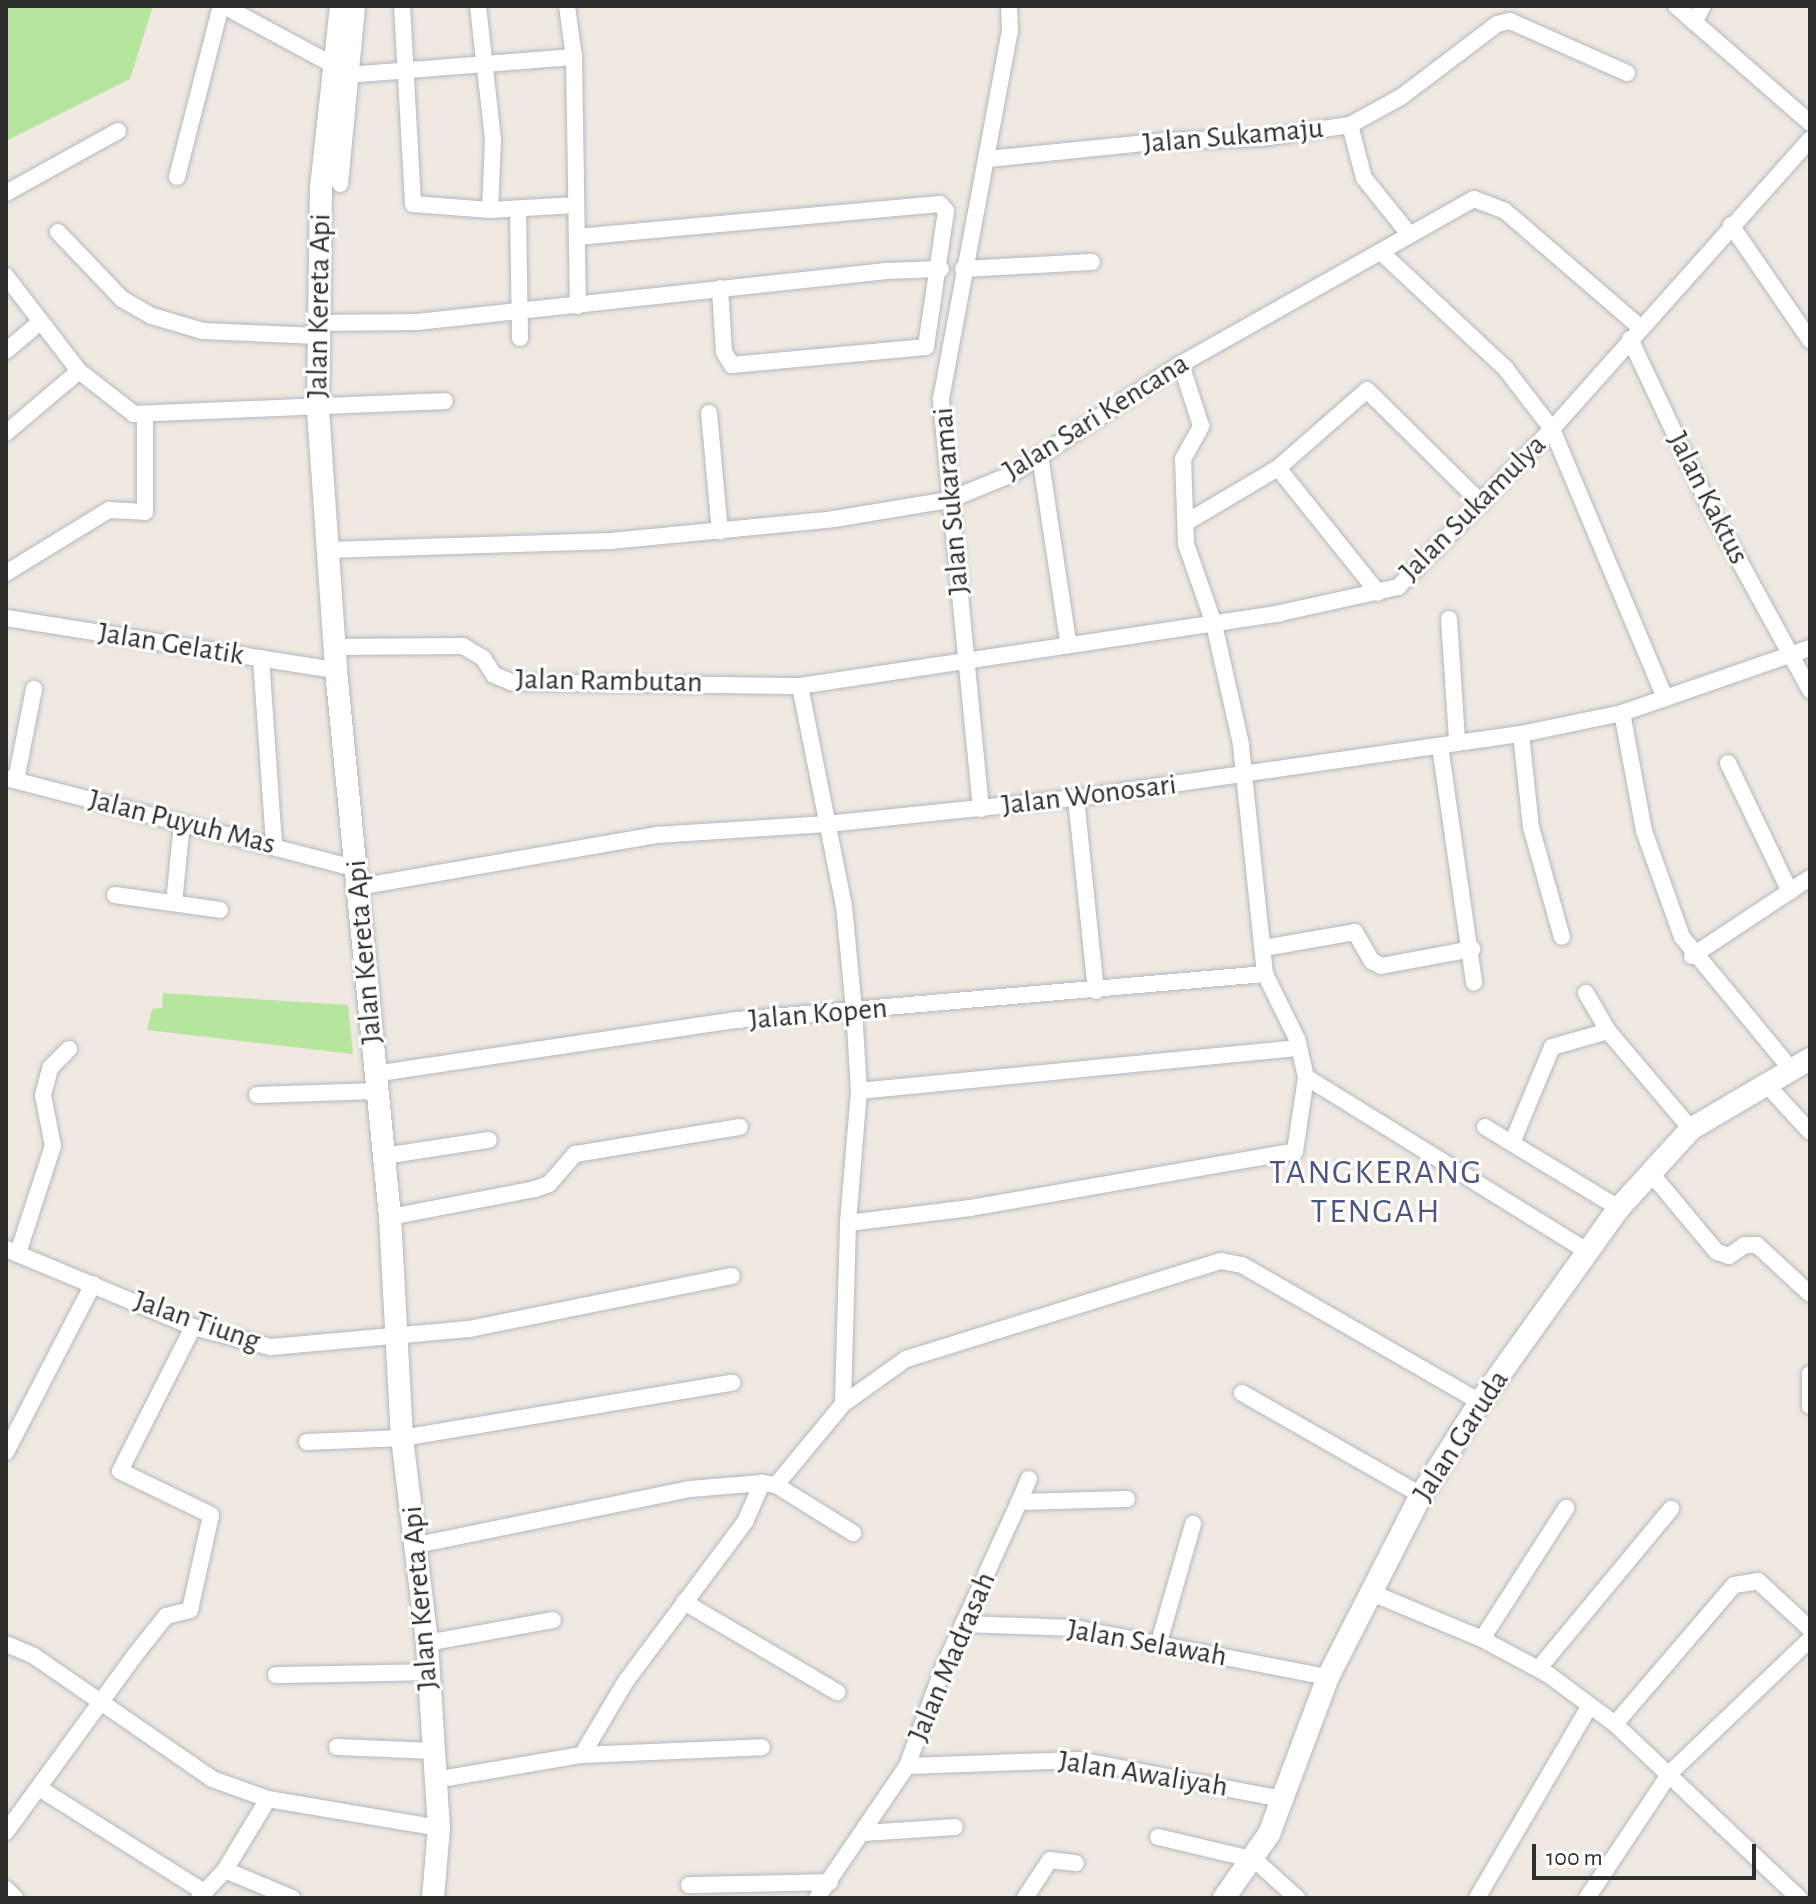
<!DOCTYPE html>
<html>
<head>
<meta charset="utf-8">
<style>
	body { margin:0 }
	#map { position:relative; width:1816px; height:1904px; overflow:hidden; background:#efe9e1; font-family:"Alegreya Sans",sans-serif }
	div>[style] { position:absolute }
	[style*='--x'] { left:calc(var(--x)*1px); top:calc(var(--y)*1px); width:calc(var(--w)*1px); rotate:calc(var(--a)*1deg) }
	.green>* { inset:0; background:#b6e59e }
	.roads { filter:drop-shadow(0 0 2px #b4b7c1) drop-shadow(0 0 2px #b4b7c1) }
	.street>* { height:16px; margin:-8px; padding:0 8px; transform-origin:8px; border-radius:8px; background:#fff }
	.secondary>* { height:22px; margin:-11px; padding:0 11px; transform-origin:11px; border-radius:11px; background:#fff }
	span { translate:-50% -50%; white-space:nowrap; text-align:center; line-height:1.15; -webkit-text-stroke:6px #fff; paint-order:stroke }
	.street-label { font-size:30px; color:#2e2e2e }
	.quarter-label { font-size:34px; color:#4d5680; letter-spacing:2px }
	.frame { position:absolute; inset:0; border:8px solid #2e2e2e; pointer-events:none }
	.scale { position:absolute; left:1532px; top:1844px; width:224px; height:36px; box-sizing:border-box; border:4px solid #2e2e2e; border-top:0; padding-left:10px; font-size:24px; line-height:28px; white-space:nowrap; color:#2e2e2e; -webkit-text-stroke:6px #fff; paint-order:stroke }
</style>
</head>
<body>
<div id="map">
	<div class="green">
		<div style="clip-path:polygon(6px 6px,153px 6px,130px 79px,6px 141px)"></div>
		<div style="clip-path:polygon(163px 993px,348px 1005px,353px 1054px,147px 1030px,152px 1009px,162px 1008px)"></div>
	</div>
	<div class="roads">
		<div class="street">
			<div style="--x:224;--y:6;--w:126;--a:28.4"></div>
			<div style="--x:402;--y:6;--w:198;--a:86.8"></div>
			<div style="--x:413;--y:204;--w:77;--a:4.5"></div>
			<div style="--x:490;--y:210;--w:86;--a:-3.3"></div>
			<div style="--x:478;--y:6;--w:134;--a:83.6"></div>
			<div style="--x:493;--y:139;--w:71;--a:92.4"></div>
			<div style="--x:567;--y:6;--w:51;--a:82.2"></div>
			<div style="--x:574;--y:57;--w:249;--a:89.1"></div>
			<div style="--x:1676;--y:6;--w:178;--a:41.1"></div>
			<div style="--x:1694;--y:22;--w:18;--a:-61"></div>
			<div style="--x:348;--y:75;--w:227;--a:-4.6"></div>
			<div style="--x:1350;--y:125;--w:55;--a:75.2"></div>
			<div style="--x:1364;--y:178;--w:72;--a:51.2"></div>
			<div style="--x:988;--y:159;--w:179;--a:-5.8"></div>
			<div style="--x:1166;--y:141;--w:95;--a:-1.8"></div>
			<div style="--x:1261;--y:138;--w:90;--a:-8.3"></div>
			<div style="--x:1350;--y:125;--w:58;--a:-28.8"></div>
			<div style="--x:1401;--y:97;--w:121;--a:-37.2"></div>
			<div style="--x:1497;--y:24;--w:13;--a:-13"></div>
			<div style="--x:1510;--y:21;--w:128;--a:24"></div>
			<div style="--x:177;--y:177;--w:177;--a:-75.6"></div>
			<div style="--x:340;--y:184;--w:179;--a:-84.5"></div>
			<div style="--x:6;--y:193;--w:128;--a:-29"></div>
			<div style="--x:518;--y:209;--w:129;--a:89.1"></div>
			<div style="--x:1731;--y:225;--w:140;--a:55.5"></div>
			<div style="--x:58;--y:232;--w:93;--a:46.3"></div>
			<div style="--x:122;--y:299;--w:34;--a:30"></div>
			<div style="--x:152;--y:316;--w:53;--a:16.4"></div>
			<div style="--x:203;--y:331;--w:115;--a:2.5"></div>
			<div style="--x:577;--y:237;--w:364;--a:-5.2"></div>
			<div style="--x:940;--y:204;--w:9;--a:49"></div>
			<div style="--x:946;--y:211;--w:137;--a:98.4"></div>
			<div style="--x:926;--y:347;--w:195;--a:174.7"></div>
			<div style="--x:732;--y:365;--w:15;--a:-122"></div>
			<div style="--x:724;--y:352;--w:64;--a:-93.6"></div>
			<div style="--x:1381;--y:252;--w:170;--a:43.1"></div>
			<div style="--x:1505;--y:368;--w:77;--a:52.4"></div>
			<div style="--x:1552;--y:429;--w:292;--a:67.2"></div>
			<div style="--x:963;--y:269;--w:129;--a:-3.1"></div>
			<div style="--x:6;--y:276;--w:120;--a:52.5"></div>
			<div style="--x:79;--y:371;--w:70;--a:38"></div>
			<div style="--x:134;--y:414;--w:311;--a:-2.4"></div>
			<div style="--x:318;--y:323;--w:99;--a:-0.6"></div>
			<div style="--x:417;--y:322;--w:470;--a:-6.2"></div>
			<div style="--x:884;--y:271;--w:57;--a:-2"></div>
			<div style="--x:1630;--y:339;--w:178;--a:64.7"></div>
			<div style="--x:1706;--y:500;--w:217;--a:61.3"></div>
			<div style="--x:6;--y:351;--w:43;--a:-40.3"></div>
			<div style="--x:709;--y:413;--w:119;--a:84.7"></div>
			<div style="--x:6;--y:433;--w:96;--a:-40.3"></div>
			<div style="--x:1040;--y:456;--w:188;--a:81.4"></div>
			<div style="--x:1278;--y:468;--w:160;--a:51.3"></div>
			<div style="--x:1187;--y:522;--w:106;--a:-30.7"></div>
			<div style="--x:1278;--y:468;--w:118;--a:-41.2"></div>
			<div style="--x:1367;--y:390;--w:161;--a:44.7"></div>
			<div style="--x:328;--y:550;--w:283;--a:-1.8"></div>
			<div style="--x:611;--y:541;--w:224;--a:-5.6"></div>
			<div style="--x:834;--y:519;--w:117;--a:-9.4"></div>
			<div style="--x:949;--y:500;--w:68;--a:-22.4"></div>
			<div style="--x:1012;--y:474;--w:202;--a:-33.1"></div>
			<div style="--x:1181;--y:364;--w:336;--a:-29.4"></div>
			<div style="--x:1474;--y:199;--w:33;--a:21"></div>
			<div style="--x:1505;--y:211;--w:178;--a:40.7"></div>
			<div style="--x:6;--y:573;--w:121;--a:-31.5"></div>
			<div style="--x:109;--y:510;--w:36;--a:3"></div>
			<div style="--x:145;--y:512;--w:98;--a:-90"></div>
			<div style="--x:6;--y:618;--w:334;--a:9"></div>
			<div style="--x:1449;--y:619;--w:121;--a:86.2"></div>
			<div style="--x:335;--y:647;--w:128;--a:-0.4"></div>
			<div style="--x:463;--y:646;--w:23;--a:31"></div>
			<div style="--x:483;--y:658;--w:20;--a:57"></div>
			<div style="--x:494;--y:675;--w:18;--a:22"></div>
			<div style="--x:511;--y:682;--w:289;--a:0.8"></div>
			<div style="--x:800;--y:686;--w:486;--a:-8.6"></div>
			<div style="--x:1280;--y:613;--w:121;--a:-12.4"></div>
			<div style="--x:1398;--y:587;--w:221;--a:-45.7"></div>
			<div style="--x:1552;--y:429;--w:388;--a:-48.3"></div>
			<div style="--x:261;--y:658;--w:187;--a:86"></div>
			<div style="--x:800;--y:686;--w:224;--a:78.7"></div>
			<div style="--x:844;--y:906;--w:104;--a:84.5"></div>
			<div style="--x:854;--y:1010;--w:81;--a:86.5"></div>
			<div style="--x:859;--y:1091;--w:132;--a:94.8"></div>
			<div style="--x:848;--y:1223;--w:181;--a:91.6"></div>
			<div style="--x:1622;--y:713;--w:120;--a:79.4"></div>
			<div style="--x:1644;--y:831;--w:113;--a:70.3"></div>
			<div style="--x:1682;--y:937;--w:171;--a:50.5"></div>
			<div style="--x:1521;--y:734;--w:94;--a:83.9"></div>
			<div style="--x:1531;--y:827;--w:114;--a:74.3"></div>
			<div style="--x:1440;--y:746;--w:239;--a:81.8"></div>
			<div style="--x:1728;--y:763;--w:143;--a:64.3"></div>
			<div style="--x:6;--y:778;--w:363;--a:14.5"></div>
			<div style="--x:16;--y:780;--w:93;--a:-78.8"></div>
			<div style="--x:1076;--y:798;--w:194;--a:84.1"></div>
			<div style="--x:981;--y:809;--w:412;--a:-95.6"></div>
			<div style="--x:941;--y:399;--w:373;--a:-79.4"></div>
			<div style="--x:1010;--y:32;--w:26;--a:-92"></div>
			<div style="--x:358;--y:887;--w:303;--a:-9.9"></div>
			<div style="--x:656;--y:835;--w:171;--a:-3.7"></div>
			<div style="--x:827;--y:824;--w:250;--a:-6"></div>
			<div style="--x:1076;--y:798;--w:450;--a:-8.2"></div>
			<div style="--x:1521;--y:734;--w:103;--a:-11.7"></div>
			<div style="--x:1622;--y:713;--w:199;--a:-19.1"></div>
			<div style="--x:115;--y:895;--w:106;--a:8.1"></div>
			<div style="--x:174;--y:903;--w:80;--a:-84.3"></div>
			<div style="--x:1264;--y:948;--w:92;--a:-10"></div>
			<div style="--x:1355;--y:932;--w:34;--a:60"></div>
			<div style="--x:1372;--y:961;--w:10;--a:29"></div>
			<div style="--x:1381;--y:966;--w:93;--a:-10.6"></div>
			<div style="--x:1692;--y:956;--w:141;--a:-33.5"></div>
			<div style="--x:1586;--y:993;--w:44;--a:59.9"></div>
			<div style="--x:1608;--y:1031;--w:128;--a:49.7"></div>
			<div style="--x:374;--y:1074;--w:367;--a:-8.5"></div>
			<div style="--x:737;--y:1020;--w:530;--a:-4.98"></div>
			<div style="--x:1306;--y:1077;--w:331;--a:31.8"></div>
			<div style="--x:1767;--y:1085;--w:64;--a:47.5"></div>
			<div style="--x:859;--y:1091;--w:442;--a:-5.6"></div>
			<div style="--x:257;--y:1095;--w:119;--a:-1.9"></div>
			<div style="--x:1485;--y:1127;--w:157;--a:31.2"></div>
			<div style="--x:1512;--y:1143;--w:104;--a:-67.4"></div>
			<div style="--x:1552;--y:1047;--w:58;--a:-15.9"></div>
			<div style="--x:384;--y:1156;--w:106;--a:-8.7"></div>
			<div style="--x:1650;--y:1172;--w:104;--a:50.1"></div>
			<div style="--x:1717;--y:1252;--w:13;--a:18"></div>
			<div style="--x:1729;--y:1256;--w:19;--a:-35"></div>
			<div style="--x:1745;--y:1245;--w:12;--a:0"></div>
			<div style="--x:1757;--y:1245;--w:72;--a:42.8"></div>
			<div style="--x:390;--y:1217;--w:148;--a:-10.9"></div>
			<div style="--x:535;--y:1189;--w:15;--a:-20"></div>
			<div style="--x:549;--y:1184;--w:40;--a:-49"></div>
			<div style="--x:575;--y:1154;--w:167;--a:-9.3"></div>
			<div style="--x:848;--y:1223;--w:123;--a:-7"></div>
			<div style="--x:970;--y:1208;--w:330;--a:-9.9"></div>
			<div style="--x:1295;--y:1151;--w:75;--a:-81.5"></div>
			<div style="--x:1306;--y:1077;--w:39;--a:-103"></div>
			<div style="--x:1297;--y:1039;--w:72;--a:-116.2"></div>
			<div style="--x:1265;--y:974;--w:231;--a:-96"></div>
			<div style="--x:1241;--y:744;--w:123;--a:-102.7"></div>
			<div style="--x:1214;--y:624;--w:85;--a:-109.3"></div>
			<div style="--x:1186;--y:544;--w:85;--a:-92"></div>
			<div style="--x:1183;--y:459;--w:38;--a:-61"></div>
			<div style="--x:1201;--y:426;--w:65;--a:-107.9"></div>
			<div style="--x:6;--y:1249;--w:203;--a:22.6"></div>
			<div style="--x:193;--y:1327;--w:81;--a:14.4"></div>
			<div style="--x:271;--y:1347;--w:199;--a:-5.2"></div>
			<div style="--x:469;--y:1329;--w:268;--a:-11.4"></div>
			<div style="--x:18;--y:1253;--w:113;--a:-71.9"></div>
			<div style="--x:53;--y:1146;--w:52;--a:-101.1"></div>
			<div style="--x:43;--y:1095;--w:28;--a:-75"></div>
			<div style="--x:50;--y:1068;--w:27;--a:-45"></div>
			<div style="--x:1810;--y:1374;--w:32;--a:90"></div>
			<div style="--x:1242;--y:1393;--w:206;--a:29.7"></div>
			<div style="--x:307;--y:1442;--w:95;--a:-2.4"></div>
			<div style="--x:402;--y:1438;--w:335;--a:-9.5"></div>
			<div style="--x:6;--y:1452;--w:189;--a:-62.6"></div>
			<div style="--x:776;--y:1485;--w:105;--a:-50.4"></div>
			<div style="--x:843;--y:1404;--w:77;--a:-35.5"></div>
			<div style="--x:906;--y:1359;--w:330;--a:-17.3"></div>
			<div style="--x:1221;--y:1261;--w:21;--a:11"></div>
			<div style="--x:1242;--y:1265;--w:275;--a:29.9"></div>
			<div style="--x:1019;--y:1502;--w:25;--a:-67"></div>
			<div style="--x:417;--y:1545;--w:279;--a:-11.6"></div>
			<div style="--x:690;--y:1489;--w:72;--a:-4.8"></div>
			<div style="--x:762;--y:1483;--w:14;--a:8"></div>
			<div style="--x:776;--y:1485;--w:91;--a:31.9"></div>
			<div style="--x:1372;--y:1593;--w:119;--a:22.7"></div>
			<div style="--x:1482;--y:1639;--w:76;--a:28.2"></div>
			<div style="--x:1549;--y:1675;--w:82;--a:36.6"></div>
			<div style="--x:1615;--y:1724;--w:253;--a:43.4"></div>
			<div style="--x:684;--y:1602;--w:178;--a:30.5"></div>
			<div style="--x:963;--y:1624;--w:112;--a:2"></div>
			<div style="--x:1075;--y:1628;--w:258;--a:11"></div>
			<div style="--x:1482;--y:1639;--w:156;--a:-57.3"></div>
			<div style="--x:1159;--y:1642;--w:123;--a:-73.9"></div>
			<div style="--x:427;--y:1643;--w:128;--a:-10.3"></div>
			<div style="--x:6;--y:1644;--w:30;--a:23"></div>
			<div style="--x:34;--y:1656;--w:216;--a:34.6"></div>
			<div style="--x:212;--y:1779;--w:59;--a:19.7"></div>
			<div style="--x:268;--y:1799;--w:173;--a:9.6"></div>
			<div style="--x:1539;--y:1668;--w:207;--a:-50.3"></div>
			<div style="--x:276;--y:1675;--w:152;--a:-1.1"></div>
			<div style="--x:1615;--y:1724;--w:183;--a:-49.4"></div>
			<div style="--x:1734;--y:1585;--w:24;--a:-9"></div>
			<div style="--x:1758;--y:1581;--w:71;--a:42.7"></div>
			<div style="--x:337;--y:1747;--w:96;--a:2.4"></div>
			<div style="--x:582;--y:1755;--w:86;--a:-59.3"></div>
			<div style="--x:626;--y:1681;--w:199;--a:-53.2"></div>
			<div style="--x:745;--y:1522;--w:43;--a:-66.4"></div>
			<div style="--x:907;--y:1766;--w:172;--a:-2"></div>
			<div style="--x:1079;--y:1760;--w:206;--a:10.9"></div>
			<div style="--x:435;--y:1780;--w:149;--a:-9.7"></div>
			<div style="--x:582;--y:1755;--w:180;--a:-2.5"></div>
			<div style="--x:39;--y:1788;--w:195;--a:32.2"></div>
			<div style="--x:6;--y:1832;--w:219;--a:-53.9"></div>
			<div style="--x:135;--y:1655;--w:50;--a:-51.5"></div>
			<div style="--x:166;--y:1616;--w:25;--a:-14"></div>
			<div style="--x:190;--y:1610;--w:97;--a:-77.5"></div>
			<div style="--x:211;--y:1515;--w:101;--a:-154.2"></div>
			<div style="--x:120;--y:1471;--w:161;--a:-63.1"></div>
			<div style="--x:864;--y:1833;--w:91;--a:-3.8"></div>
			<div style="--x:1158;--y:1837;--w:100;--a:13.3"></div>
			<div style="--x:1255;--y:1860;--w:57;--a:42.1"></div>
			<div style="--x:225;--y:1870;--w:73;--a:22.7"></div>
			<div style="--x:689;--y:1885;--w:141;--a:-1.2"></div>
			<div style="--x:6;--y:1889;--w:13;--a:45"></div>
			<div style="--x:199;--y:1898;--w:38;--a:-47"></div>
			<div style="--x:225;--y:1870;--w:83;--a:-58.8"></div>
			<div style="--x:817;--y:1898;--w:160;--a:-55.7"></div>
			<div style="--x:907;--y:1766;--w:107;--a:-69.7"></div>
			<div style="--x:944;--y:1666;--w:180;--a:-65.4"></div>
			<div style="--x:1019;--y:1502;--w:108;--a:-1.6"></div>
			<div style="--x:1025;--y:1898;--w:45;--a:-56.7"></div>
			<div style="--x:1050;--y:1860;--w:26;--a:7"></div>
			<div style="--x:1477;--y:1898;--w:221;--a:-59.6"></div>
			<div style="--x:1587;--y:1898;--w:150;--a:-56.4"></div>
			<div style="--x:1670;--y:1773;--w:194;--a:-43.7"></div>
		</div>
		<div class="secondary">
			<div style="--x:341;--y:6;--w:182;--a:96.3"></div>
			<div style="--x:321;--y:187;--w:223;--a:90.8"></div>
			<div style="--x:318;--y:410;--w:261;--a:86"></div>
			<div style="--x:336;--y:670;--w:550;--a:84.36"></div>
			<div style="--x:390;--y:1217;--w:221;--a:86.9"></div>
			<div style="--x:402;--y:1438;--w:207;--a:83"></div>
			<div style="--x:427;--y:1643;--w:185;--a:86.3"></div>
			<div style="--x:439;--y:1828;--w:70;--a:94.9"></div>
			<div style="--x:1224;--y:1898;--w:78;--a:-54.9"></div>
			<div style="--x:1269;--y:1834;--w:168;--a:-69.4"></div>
			<div style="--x:1328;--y:1677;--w:204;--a:-62.9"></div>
			<div style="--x:1421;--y:1495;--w:110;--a:-57.6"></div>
			<div style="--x:1480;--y:1402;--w:239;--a:-54.4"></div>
			<div style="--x:1619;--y:1208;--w:107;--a:-47.7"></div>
			<div style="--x:1691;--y:1129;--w:138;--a:-30.5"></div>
		</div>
	</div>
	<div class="street-label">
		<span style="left:1233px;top:136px;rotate:-5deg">Jalan Sukamaju</span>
		<span style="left:319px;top:306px;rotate:-89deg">Jalan Kereta Api</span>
		<span style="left:1096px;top:417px;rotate:-32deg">Jalan Sari Kencana</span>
		<span style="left:1708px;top:498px;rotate:63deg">Jalan Kaktus</span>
		<span style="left:951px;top:501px;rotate:-95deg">Jalan Sukaramai</span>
		<span style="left:1473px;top:508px;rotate:-45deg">Jalan Sukamulya</span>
		<span style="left:171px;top:644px;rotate:9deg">Jalan Gelatik</span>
		<span style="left:609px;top:681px;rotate:1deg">Jalan Rambutan</span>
		<span style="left:1089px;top:795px;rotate:-7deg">Jalan Wonosari</span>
		<span style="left:182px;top:822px;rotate:14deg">Jalan Puyuh Mas</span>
		<span style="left:364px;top:952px;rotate:-95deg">Jalan Kereta Api</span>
		<span style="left:818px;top:1014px;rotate:-5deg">Jalan Kopen</span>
		<span style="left:197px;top:1321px;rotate:19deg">Jalan Tiung</span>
		<span style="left:1461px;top:1436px;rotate:-57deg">Jalan Garuda</span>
		<span style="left:420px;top:1598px;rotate:-95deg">Jalan Kereta Api</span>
		<span style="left:1147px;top:1643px;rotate:10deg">Jalan Selawah</span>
		<span style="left:952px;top:1657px;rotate:-67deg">Jalan Madrasah</span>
		<span style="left:1143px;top:1774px;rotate:9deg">Jalan Awaliyah</span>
	</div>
	<div class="quarter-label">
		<span style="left:1376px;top:1193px">TANGKERANG<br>TENGAH</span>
	</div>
	<div class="frame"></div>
	<div class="scale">100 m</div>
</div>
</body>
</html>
